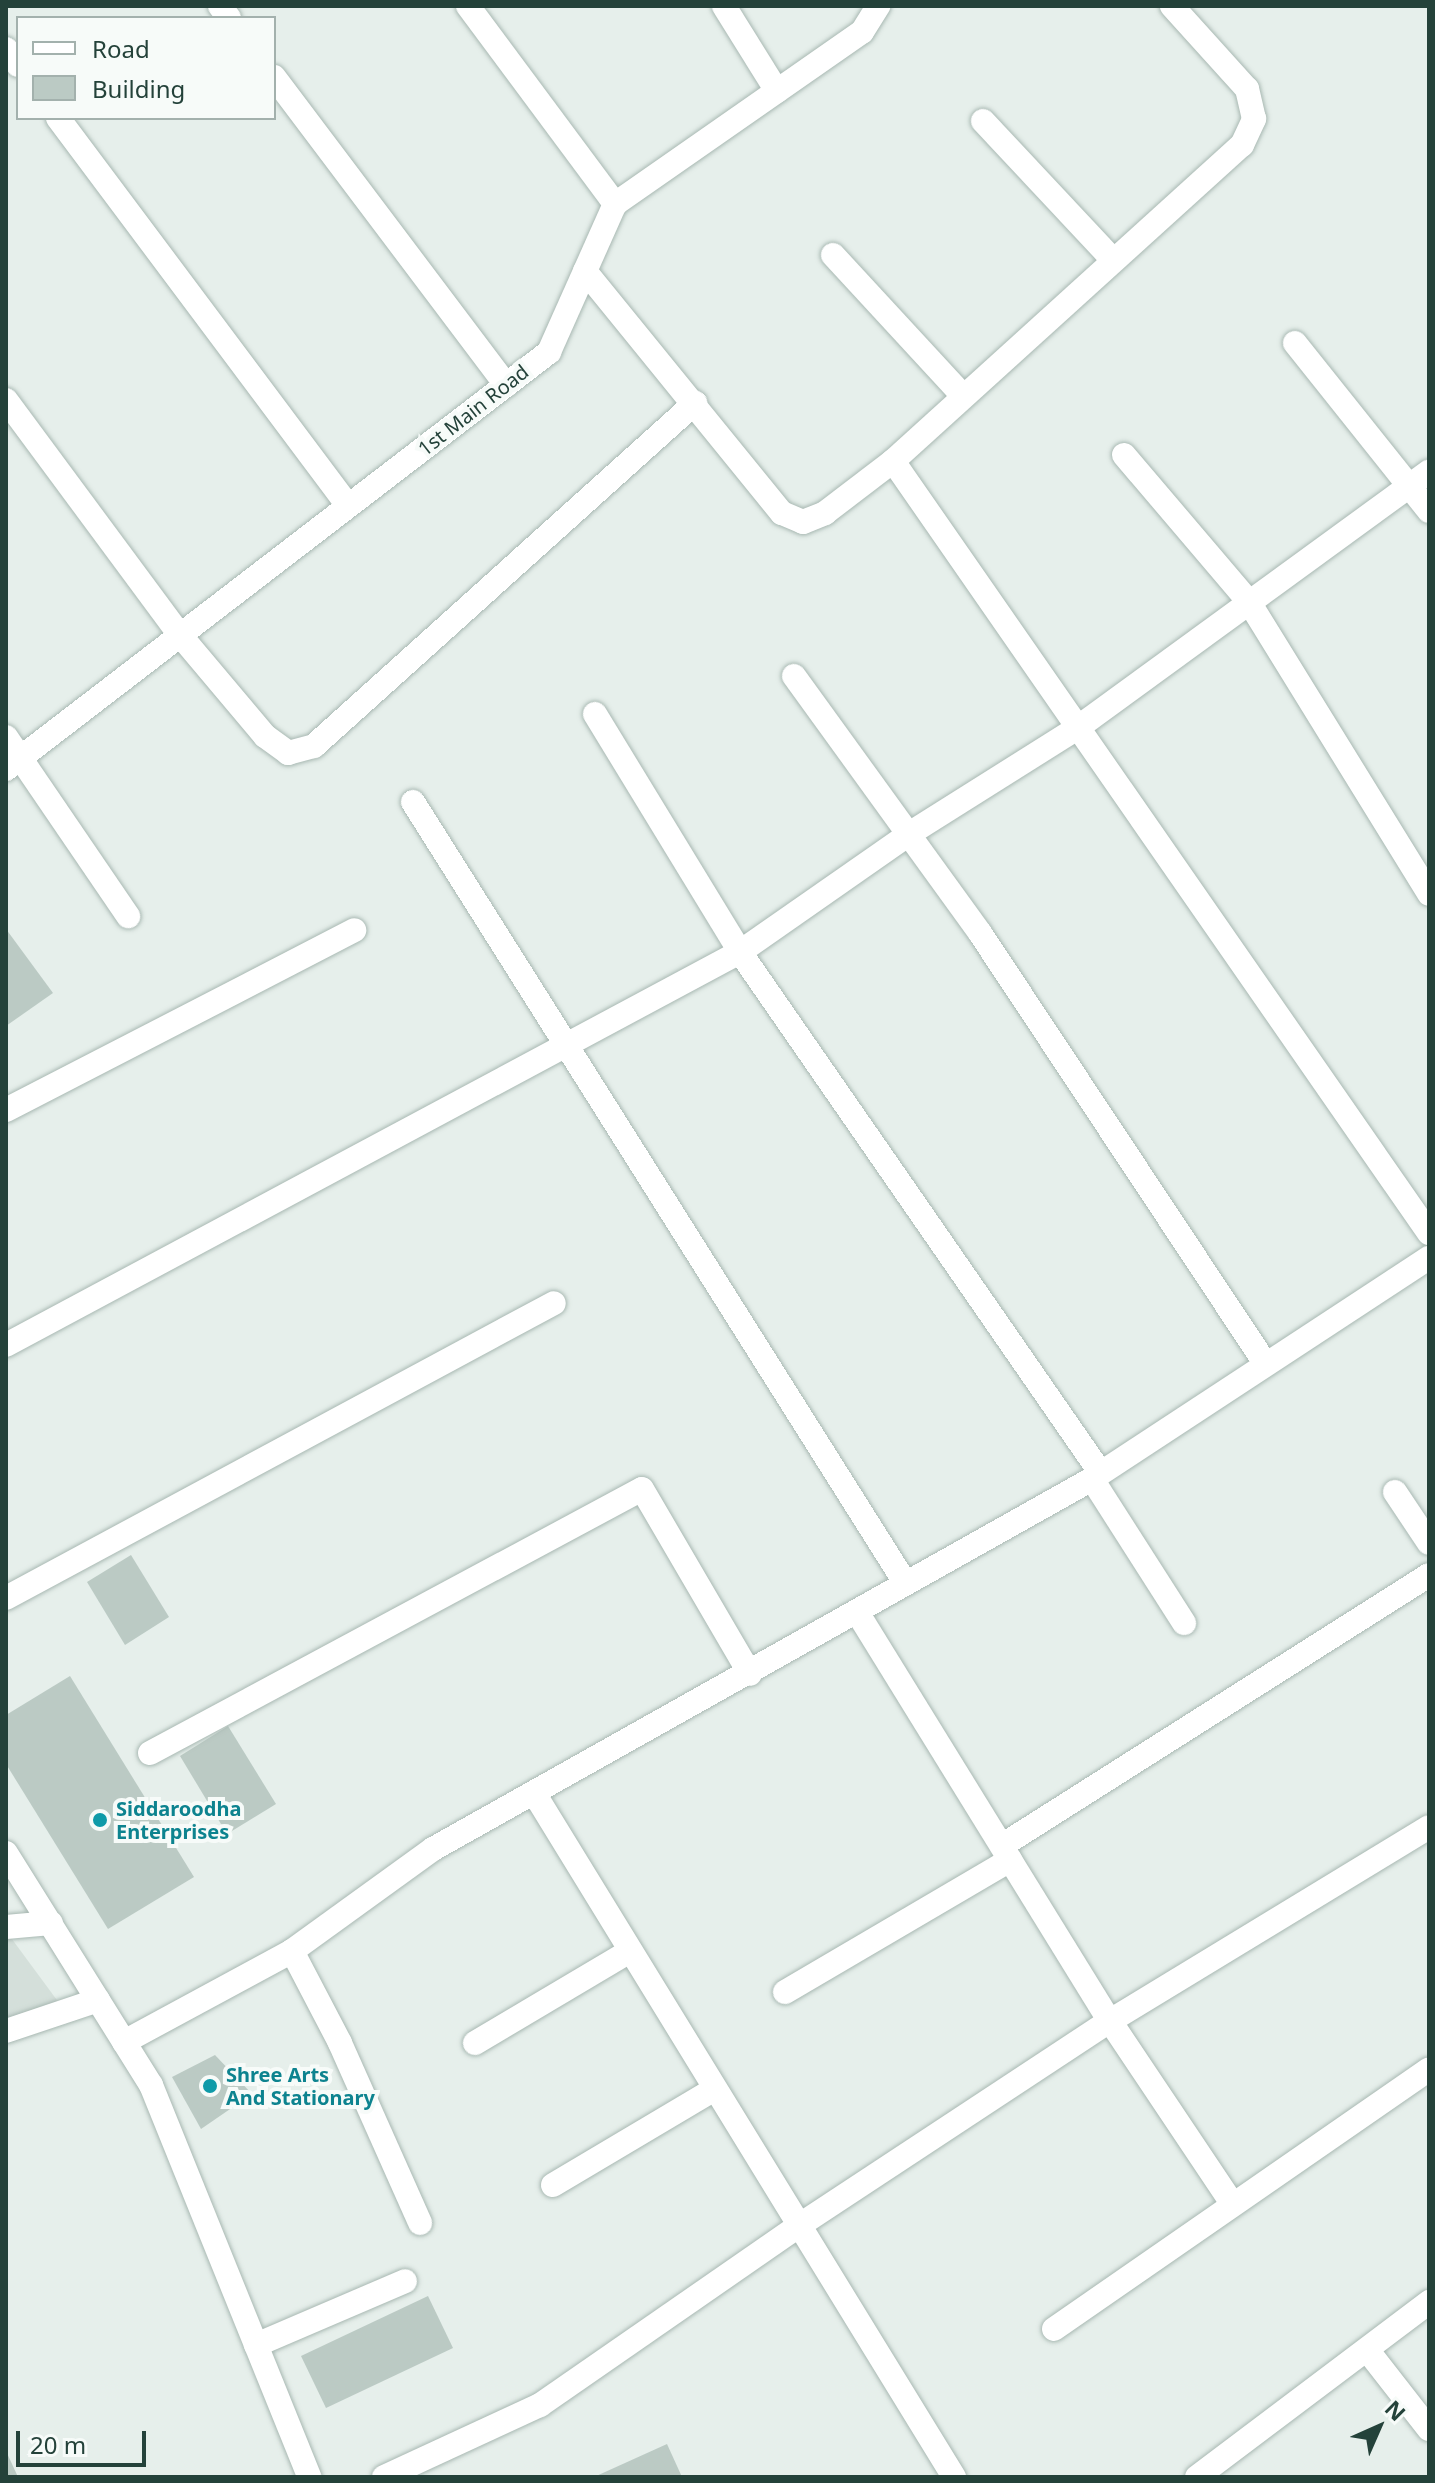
<!DOCTYPE html>
<html>
<head>
<meta charset="utf-8">
<style>
	body { margin:0 }
	#map { position:relative; width:1435px; height:2483px; overflow:hidden; background:#e6efeb; font-family:"Noto Sans",sans-serif }
	div>[style] { position:absolute }
	[style*='--x'] { left:calc(var(--x)*1px); top:calc(var(--y)*1px); width:calc(var(--w)*1px); rotate:calc(var(--a)*1deg) }
	.built>* { inset:0; background:#d4dfda }
	.building>* { inset:0; background:#bbcac4 }
	.roads { filter:drop-shadow(0 0 2px #a8b8b2) drop-shadow(0 0 2px #a8b8b2) }
	.minor>* { height:24px; margin:-12px; padding:0 12px; transform-origin:12px; border-radius:12px; background:#fff }
	.dots>* { width:22px; height:22px; translate:-50% -50%; box-sizing:border-box; border:4px solid #f7fbf9; border-radius:50% }
	span { translate:-50% -50%; white-space:nowrap; text-align:center; line-height:1.15; -webkit-text-stroke:8px #f7fbf9; paint-order:stroke }
	.street-label { font-size:20px; color:#24423a }
	.culture-label { font-size:20px; color:#0d838f; font-weight:700 }
	.left { translate:0 -50%; text-align:left }
	.frame { position:absolute; inset:0; border:8px solid #24423a; pointer-events:none }
	.legend { position:absolute; left:16px; top:16px; width:260px; height:104px; box-sizing:border-box; background:#f7fbf9; border:2px solid #a3b1ad; margin:0; padding:10px 14px; list-style:none; font-size:24px; color:#24423a }
	.legend li { display:flex; align-items:center; gap:16px; height:40px }
	.legend b { width:40px; border:2px solid #a3b1ad }
	.north { position:absolute; left:1339px; top:2387px; width:80px; height:80px; -webkit-text-stroke:6px #f7fbf9; paint-order:stroke; rotate:45deg; font-size:22px; font-weight:700; line-height:32px; text-align:center; color:#24423a }
	.north::after { content:''; display:block; margin:auto; width:28px; height:36px; background:#24423a; clip-path:polygon(50% 0,100% 100%,50% 72%,0 100%) }
	.scale { position:absolute; left:16px; top:2431px; width:130px; height:36px; box-sizing:border-box; border:4px solid #24423a; border-top:0; padding-left:10px; font-size:24px; line-height:28px; white-space:nowrap; color:#24423a; -webkit-text-stroke:6px #f7fbf9; paint-order:stroke }
</style>
</head>
<body>
<div id="map">
	<div class="built">
		<div style="clip-path:polygon(6px 1931px,65px 2011px,6px 2032px)"></div>
	</div>
	<div class="building">
		<div style="clip-path:polygon(6px 929px,53px 993px,6px 1026px)"></div>
		<div style="clip-path:polygon(131px 1555px,169px 1617px,125px 1645px,87px 1582px)"></div>
		<div style="clip-path:polygon(70px 1676px,194px 1877px,108px 1929px,6px 1764px,6px 1715px)"></div>
		<div style="clip-path:polygon(228px 1726px,276px 1804px,227px 1834px,180px 1756px)"></div>
		<div style="clip-path:polygon(215px 2055px,252px 2094px,201px 2129px,172px 2077px)"></div>
		<div style="clip-path:polygon(428px 2296px,453px 2348px,326px 2408px,301px 2356px)"></div>
		<div style="clip-path:polygon(667px 2444px,682px 2477px,594px 2477px)"></div>
		<div style="clip-path:polygon(6px 2451px,18px 2477px,6px 2477px)"></div>
	</div>
	<div class="roads">
		<div class="minor">
			<div style="--x:220;--y:6;--w:15;--a:53"></div>
			<div style="--x:468;--y:6;--w:247;--a:53.4"></div>
			<div style="--x:724;--y:6;--w:100;--a:58.1"></div>
			<div style="--x:6;--y:49;--w:20;--a:53"></div>
			<div style="--x:274;--y:77;--w:386;--a:53"></div>
			<div style="--x:58;--y:118;--w:484;--a:53.2"></div>
			<div style="--x:983;--y:121;--w:189;--a:46.9"></div>
			<div style="--x:833;--y:255;--w:192;--a:47.3"></div>
			<div style="--x:585;--y:271;--w:312;--a:50.9"></div>
			<div style="--x:782;--y:513;--w:23;--a:23"></div>
			<div style="--x:803;--y:522;--w:24;--a:-22"></div>
			<div style="--x:825;--y:513;--w:86;--a:-37.4"></div>
			<div style="--x:893;--y:461;--w:940;--a:55.23"></div>
			<div style="--x:1295;--y:343;--w:215;--a:51.4"></div>
			<div style="--x:6;--y:400;--w:292;--a:53.5"></div>
			<div style="--x:180;--y:635;--w:132;--a:49.9"></div>
			<div style="--x:265;--y:736;--w:29;--a:36"></div>
			<div style="--x:288;--y:753;--w:27;--a:-15"></div>
			<div style="--x:314;--y:746;--w:513;--a:-42"></div>
			<div style="--x:1124;--y:455;--w:193;--a:49.6"></div>
			<div style="--x:1249;--y:602;--w:343;--a:58.3"></div>
			<div style="--x:893;--y:461;--w:471;--a:-42.2"></div>
			<div style="--x:1242;--y:145;--w:29;--a:-65"></div>
			<div style="--x:1254;--y:119;--w:31;--a:-103"></div>
			<div style="--x:1247;--y:89;--w:112;--a:-132.1"></div>
			<div style="--x:794;--y:676;--w:317;--a:54.1"></div>
			<div style="--x:980;--y:933;--w:516;--a:56.46"></div>
			<div style="--x:595;--y:714;--w:279;--a:58.6"></div>
			<div style="--x:740;--y:952;--w:632;--a:55.3"></div>
			<div style="--x:6;--y:737;--w:217;--a:55.7"></div>
			<div style="--x:6;--y:769;--w:685;--a:-37.52"></div>
			<div style="--x:549;--y:352;--w:162;--a:-66"></div>
			<div style="--x:615;--y:204;--w:301;--a:-34.9"></div>
			<div style="--x:862;--y:32;--w:31;--a:-58"></div>
			<div style="--x:413;--y:802;--w:924;--a:57.77"></div>
			<div style="--x:6;--y:1110;--w:392;--a:-27.3"></div>
			<div style="--x:6;--y:1345;--w:833;--a:-28.17"></div>
			<div style="--x:740;--y:952;--w:206;--a:-34.9"></div>
			<div style="--x:909;--y:834;--w:197;--a:-32.2"></div>
			<div style="--x:1076;--y:729;--w:437;--a:-36.1"></div>
			<div style="--x:1092;--y:1479;--w:171;--a:57.4"></div>
			<div style="--x:1395;--y:1492;--w:61;--a:56.3"></div>
			<div style="--x:6;--y:1598;--w:622;--a:-28.29"></div>
			<div style="--x:857;--y:1612;--w:481;--a:58.3"></div>
			<div style="--x:1110;--y:2021;--w:219;--a:56.2"></div>
			<div style="--x:150;--y:1753;--w:558;--a:-28.22"></div>
			<div style="--x:642;--y:1489;--w:214;--a:59.7"></div>
			<div style="--x:534;--y:1793;--w:803;--a:58.45"></div>
			<div style="--x:1003;--y:1845;--w:504;--a:-32.37"></div>
			<div style="--x:6;--y:1853;--w:274;--a:58"></div>
			<div style="--x:151;--y:2085;--w:423;--a:68"></div>
			<div style="--x:6;--y:1927;--w:45;--a:-5.1"></div>
			<div style="--x:292;--y:1951;--w:104;--a:62.4"></div>
			<div style="--x:340;--y:2043;--w:197;--a:66"></div>
			<div style="--x:785;--y:1992;--w:261;--a:-30.4"></div>
			<div style="--x:6;--y:2031;--w:97;--a:-18.6"></div>
			<div style="--x:124;--y:2042;--w:191;--a:-28.4"></div>
			<div style="--x:292;--y:1951;--w:174;--a:-35.9"></div>
			<div style="--x:433;--y:1849;--w:756;--a:-29.31"></div>
			<div style="--x:1092;--y:1479;--w:403;--a:-33.3"></div>
			<div style="--x:475;--y:2043;--w:180;--a:-30.7"></div>
			<div style="--x:553;--y:2185;--w:186;--a:-30.7"></div>
			<div style="--x:1054;--y:2329;--w:456;--a:-34.7"></div>
			<div style="--x:256;--y:2345;--w:162;--a:-23.2"></div>
			<div style="--x:1368;--y:2351;--w:99;--a:52"></div>
			<div style="--x:384;--y:2477;--w:172;--a:-24.8"></div>
			<div style="--x:540;--y:2405;--w:313;--a:-34.7"></div>
			<div style="--x:797;--y:2227;--w:375;--a:-33.4"></div>
			<div style="--x:1110;--y:2021;--w:373;--a:-31.3"></div>
			<div style="--x:1197;--y:2477;--w:291;--a:-37"></div>
		</div>
	</div>
	<div class="dots">
		<div style="left:100px;top:1820px;background:#0f9aa8"></div>
		<div style="left:210px;top:2086px;background:#0f9aa8"></div>
	</div>
	<div class="street-label">
		<span style="left:473px;top:410px;rotate:-38deg">1st Main Road</span>
	</div>
	<div class="culture-label">
		<span class="left" style="left:116px;top:1820px">Siddaroodha<br>Enterprises</span>
		<span class="left" style="left:226px;top:2086px">Shree Arts<br>And Stationary</span>
	</div>
	<div class="frame"></div>
	<ul class="legend">
	<li><b style="height:10px;background:#fff"></b>Road</li>
	<li><b style="height:22px;background:#bbcac4"></b>Building</li>
	</ul>
	<div class="north">N</div>
	<div class="scale">20 m</div>
</div>
</body>
</html>
